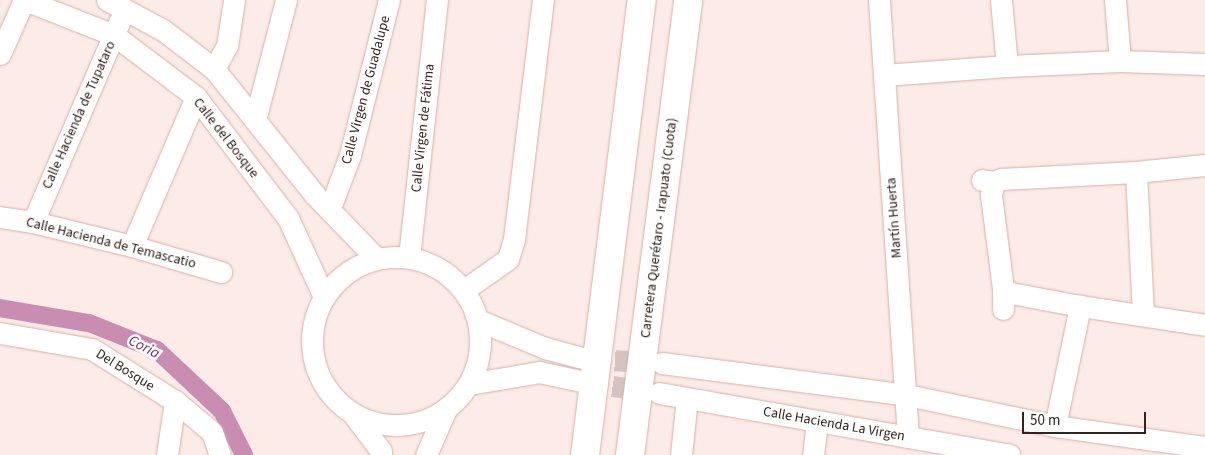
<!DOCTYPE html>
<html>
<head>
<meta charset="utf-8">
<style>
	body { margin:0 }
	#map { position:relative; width:1205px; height:455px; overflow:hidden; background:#fcebe7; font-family:"Source Sans 3",sans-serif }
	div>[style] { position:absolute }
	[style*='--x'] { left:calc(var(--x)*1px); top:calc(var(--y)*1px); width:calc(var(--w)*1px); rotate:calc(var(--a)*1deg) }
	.canal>* { height:18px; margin:-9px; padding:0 9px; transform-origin:9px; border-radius:9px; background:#c88db1 }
	.minor-tunnel>* { height:21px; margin-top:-10.5px; transform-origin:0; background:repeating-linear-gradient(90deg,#d4c3bf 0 21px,transparent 0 32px) }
	.roads { filter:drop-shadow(0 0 1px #d7b1a6) drop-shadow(0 0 1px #d7b1a6) }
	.minor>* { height:21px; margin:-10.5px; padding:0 10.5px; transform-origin:10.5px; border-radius:10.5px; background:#fff }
	.minor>.ring { margin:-10.5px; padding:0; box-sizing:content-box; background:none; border:21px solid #fff; border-radius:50% }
	.highway>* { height:28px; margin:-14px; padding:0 14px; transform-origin:14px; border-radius:14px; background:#fff }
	span { translate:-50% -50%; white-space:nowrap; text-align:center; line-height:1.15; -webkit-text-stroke:5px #fff; paint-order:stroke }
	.street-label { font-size:14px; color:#32231f }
	.water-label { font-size:15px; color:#6e2857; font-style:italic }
	.scale { position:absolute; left:1022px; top:412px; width:124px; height:22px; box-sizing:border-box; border:2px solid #32231f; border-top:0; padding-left:6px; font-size:15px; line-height:18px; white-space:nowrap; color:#32231f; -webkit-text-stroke:4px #fff; paint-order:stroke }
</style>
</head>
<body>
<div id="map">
	<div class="canal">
		<div style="--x:0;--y:308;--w:90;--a:9.6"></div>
		<div style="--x:89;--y:323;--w:73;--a:21.7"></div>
		<div style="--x:157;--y:350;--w:89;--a:43.2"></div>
		<div style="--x:222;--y:411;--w:49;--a:63.4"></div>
	</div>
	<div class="minor-tunnel">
		<div style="--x:583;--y:358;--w:74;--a:3.9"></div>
		<div style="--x:581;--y:381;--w:73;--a:8.7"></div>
	</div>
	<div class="roads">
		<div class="minor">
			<div style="--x:25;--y:0;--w:96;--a:21.5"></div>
			<div style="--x:114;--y:35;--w:103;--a:37.1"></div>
			<div style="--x:196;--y:97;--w:152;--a:52.8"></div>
			<div style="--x:288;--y:218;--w:87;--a:65.5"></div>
			<div style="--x:107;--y:0;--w:64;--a:28.2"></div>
			<div style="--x:163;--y:30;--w:64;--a:37.4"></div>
			<div style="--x:214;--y:69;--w:161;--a:51.3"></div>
			<div style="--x:315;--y:195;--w:88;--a:45.9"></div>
			<div style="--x:879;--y:0;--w:438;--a:86.2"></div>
			<div style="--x:1001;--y:0;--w:66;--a:84.8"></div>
			<div style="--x:1115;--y:0;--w:61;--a:85.3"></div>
			<div style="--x:0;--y:54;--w:59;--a:-66"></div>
			<div style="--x:214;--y:69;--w:26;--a:-61"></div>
			<div style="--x:227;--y:46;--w:47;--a:-81.3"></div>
			<div style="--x:884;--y:75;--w:123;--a:-4.2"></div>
			<div style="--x:1007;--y:66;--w:113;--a:-2.5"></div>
			<div style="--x:1120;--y:61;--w:85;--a:2"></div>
			<div style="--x:255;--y:120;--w:124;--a:-75.5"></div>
			<div style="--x:1136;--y:172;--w:143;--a:87.2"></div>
			<div style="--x:982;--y:180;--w:12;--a:9"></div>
			<div style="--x:994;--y:182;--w:8;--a:-23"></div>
			<div style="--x:1001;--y:179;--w:135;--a:-3"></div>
			<div style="--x:1136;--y:172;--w:69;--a:-5.8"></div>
			<div style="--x:994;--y:182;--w:13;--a:103"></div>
			<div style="--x:991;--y:195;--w:95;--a:82.7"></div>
			<div style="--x:1003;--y:289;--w:20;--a:90"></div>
			<div style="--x:330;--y:208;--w:57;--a:-69.3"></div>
			<div style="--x:350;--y:155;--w:160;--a:-75.9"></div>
			<div style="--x:0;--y:217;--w:33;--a:9"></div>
			<div style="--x:33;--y:222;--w:102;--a:13.6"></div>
			<div style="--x:132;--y:246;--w:93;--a:16.3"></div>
			<div style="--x:33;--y:222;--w:218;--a:-66.7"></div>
			<div style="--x:132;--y:246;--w:162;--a:-66.8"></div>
			<div style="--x:409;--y:257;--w:259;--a:-83.8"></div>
			<div class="ring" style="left:312px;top:257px;width:147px;height:147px"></div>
			<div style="--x:1003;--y:289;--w:9;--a:27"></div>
			<div style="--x:1011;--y:293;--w:70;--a:10.7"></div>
			<div style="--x:1080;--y:306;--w:126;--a:8.6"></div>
			<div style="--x:464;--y:290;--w:54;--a:-35.2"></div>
			<div style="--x:508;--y:259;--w:21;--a:-73"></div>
			<div style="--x:514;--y:239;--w:241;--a:-83.1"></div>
			<div style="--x:478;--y:320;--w:73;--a:22.7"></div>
			<div style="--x:545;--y:348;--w:39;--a:15"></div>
			<div style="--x:0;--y:333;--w:93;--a:9.9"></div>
			<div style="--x:92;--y:349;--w:98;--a:32.1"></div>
			<div style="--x:175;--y:401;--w:48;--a:40"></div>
			<div style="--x:212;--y:432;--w:24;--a:71"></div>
			<div style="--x:662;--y:363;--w:247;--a:7.4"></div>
			<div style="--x:907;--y:395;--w:151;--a:11.8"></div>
			<div style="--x:1055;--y:426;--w:151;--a:8"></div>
			<div style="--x:469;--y:384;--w:71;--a:-9.7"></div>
			<div style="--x:539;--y:372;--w:43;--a:12.1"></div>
			<div style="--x:659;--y:393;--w:356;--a:10"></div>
			<div style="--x:353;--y:414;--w:46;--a:52.9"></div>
			<div style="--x:381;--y:451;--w:4;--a:90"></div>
			<div style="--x:1055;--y:426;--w:123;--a:-78.2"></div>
			<div style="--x:167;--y:455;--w:55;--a:-81.6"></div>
			<div style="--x:426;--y:455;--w:50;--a:-66.5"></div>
			<div style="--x:681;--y:455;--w:57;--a:-84"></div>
			<div style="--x:813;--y:455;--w:34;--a:-83"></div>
		</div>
		<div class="highway">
			<div style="--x:585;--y:455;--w:459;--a:-82.9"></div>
			<div style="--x:630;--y:455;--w:459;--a:-82.7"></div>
		</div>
	</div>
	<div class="street-label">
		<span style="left:366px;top:90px;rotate:-75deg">Calle Virgen de Guadalupe</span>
		<span style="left:79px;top:115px;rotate:-66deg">Calle Hacienda de Tupataro</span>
		<span style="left:423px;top:128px;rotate:-84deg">Calle Virgen de Fátima</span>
		<span style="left:226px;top:138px;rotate:52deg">Calle del Bosque</span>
		<span style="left:894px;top:218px;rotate:-94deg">Martín Huerta</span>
		<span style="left:659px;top:228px;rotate:-83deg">Carretera Querétaro - Irapuato (Cuota)</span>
		<span style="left:111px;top:243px;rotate:14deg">Calle Hacienda de Temascatio</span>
		<span style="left:125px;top:370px;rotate:32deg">Del Bosque</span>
		<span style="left:834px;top:424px;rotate:10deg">Calle Hacienda La Virgen</span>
	</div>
	<div class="water-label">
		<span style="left:144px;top:347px;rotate:27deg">Coria</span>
	</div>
	<div class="scale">50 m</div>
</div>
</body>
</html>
